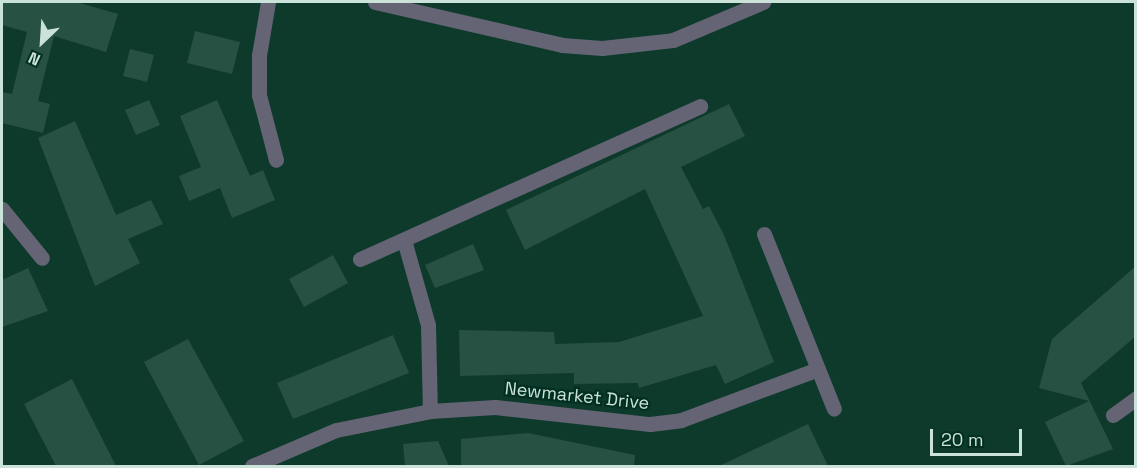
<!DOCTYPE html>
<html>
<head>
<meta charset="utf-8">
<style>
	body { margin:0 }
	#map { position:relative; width:1137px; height:468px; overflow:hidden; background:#0e3a2c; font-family:"Space Grotesk",sans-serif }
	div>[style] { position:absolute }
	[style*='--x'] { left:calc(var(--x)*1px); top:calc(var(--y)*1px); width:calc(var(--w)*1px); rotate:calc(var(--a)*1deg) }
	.building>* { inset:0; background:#275142 }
	.minor>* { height:15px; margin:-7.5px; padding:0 7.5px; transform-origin:7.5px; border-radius:7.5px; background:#656474 }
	span { translate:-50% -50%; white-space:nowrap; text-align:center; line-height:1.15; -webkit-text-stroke:4.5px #012f22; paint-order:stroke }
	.street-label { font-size:18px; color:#cbe2d8 }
	.frame { position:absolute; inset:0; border:3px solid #cbe2d8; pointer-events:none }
	.north { position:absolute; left:12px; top:12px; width:60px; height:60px; -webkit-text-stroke:4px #012f22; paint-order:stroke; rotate:205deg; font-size:16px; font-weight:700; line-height:24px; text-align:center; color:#cbe2d8 }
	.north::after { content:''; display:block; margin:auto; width:21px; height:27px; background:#cbe2d8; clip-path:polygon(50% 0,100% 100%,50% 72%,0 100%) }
	.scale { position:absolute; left:930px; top:429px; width:92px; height:27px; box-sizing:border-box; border:3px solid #cbe2d8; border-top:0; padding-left:8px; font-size:18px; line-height:21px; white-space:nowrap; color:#cbe2d8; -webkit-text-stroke:4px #012f22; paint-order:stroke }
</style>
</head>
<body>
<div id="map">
	<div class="building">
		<div style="clip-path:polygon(2px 2px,76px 2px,118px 14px,106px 52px,54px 36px,38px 101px,50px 104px,43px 133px,2px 123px,2px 92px,12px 94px,27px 32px,2px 25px)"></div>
		<div style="clip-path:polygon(195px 31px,240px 42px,232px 74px,187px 63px)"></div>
		<div style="clip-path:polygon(130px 49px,154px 55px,147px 82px,123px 76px)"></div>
		<div style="clip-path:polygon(149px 100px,160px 125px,136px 135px,125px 110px)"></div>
		<div style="clip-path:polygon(217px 100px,250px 176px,263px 170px,275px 200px,232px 218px,220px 188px,189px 201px,179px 176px,201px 167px,180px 116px)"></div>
		<div style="clip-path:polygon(729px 104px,745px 136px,681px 167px,703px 209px,709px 206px,724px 235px,774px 362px,725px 384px,716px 365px,639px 388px,638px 383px,574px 384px,574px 373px,460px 376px,459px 330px,554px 332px,555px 344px,619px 342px,703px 316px,645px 189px,525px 250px,506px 210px)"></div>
		<div style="clip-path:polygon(75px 121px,116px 215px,151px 200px,163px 224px,128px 239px,140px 263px,95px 286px,38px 138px)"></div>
		<div style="clip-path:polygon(473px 244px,484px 270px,435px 288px,425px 265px)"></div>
		<div style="clip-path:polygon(333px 255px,348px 283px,304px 307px,289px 279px)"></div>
		<div style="clip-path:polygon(1136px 266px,1136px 336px,1081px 383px,1113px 449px,1066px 466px,1045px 422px,1089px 401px,1039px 388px,1052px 339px)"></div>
		<div style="clip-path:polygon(28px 268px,48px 311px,2px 327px,2px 280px)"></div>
		<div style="clip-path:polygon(393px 335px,409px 373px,293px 419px,277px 383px)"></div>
		<div style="clip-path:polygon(188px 339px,244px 441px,199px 465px,144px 362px)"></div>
		<div style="clip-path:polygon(72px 379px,116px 466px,56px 466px,24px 404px)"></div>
		<div style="clip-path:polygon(808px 424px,828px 466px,719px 466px)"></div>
		<div style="clip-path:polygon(528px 433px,635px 455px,634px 466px,461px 466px,461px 439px)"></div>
		<div style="clip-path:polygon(438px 441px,449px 466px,405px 466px,403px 444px)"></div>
	</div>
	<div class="minor">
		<div style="--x:268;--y:2;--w:54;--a:99.6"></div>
		<div style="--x:259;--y:55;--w:40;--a:90"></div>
		<div style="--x:259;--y:95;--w:67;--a:75.3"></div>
		<div style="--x:375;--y:2;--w:192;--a:12.9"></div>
		<div style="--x:562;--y:45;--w:40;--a:4.3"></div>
		<div style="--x:602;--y:48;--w:71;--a:-6.4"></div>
		<div style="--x:673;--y:40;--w:98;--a:-22.9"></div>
		<div style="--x:2;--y:209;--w:63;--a:50.8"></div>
		<div style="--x:764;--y:234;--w:188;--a:68.2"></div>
		<div style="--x:404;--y:240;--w:88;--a:74.2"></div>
		<div style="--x:428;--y:325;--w:86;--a:88.7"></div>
		<div style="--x:360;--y:259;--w:373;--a:-24.2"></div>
		<div style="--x:1113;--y:415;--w:29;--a:-36"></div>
		<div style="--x:252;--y:466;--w:91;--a:-23.2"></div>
		<div style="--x:336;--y:430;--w:96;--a:-11.4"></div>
		<div style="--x:430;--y:411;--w:65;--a:-3.5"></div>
		<div style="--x:495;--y:407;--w:156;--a:6.3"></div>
		<div style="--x:650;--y:424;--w:31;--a:-7"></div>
		<div style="--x:681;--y:420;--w:146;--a:-20.4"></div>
	</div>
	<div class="street-label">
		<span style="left:577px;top:396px;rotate:6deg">Newmarket Drive</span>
	</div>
	<div class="frame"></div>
	<div class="north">N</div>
	<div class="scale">20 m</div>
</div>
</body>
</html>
